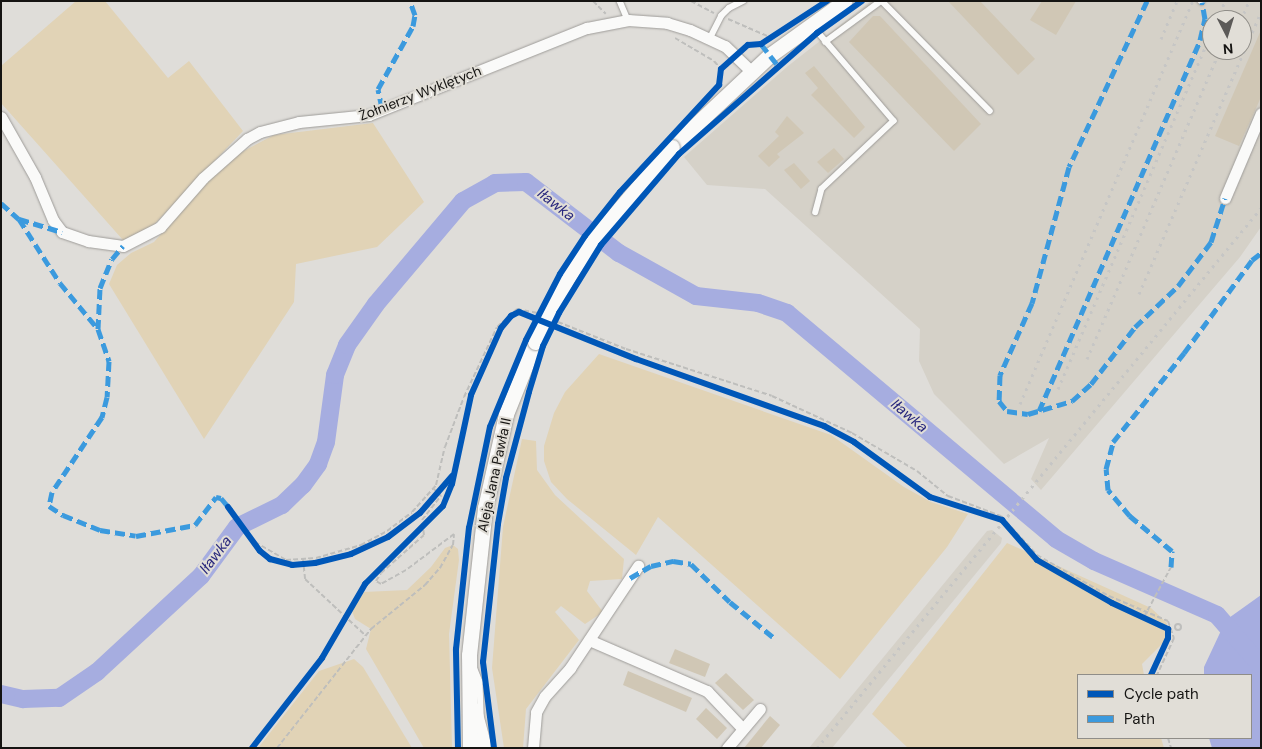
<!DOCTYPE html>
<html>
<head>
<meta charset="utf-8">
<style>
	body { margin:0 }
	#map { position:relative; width:1262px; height:749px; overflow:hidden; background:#dfddd9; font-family:"DM Sans",sans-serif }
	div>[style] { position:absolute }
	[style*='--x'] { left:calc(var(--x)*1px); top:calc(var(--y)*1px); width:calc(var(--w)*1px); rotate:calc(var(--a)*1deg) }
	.built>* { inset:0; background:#d5d1c8 }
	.green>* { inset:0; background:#e1d3b6 }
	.water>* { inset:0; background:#a6ade0 }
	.river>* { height:18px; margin:-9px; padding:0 9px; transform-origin:9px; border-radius:9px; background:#a6ade0 }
	.building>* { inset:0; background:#d0c7b5 }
	.path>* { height:2px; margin-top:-1px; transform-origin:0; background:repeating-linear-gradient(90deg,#bebebc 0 5px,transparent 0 7.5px) }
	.path>.ring { margin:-1px; padding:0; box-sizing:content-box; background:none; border:2px solid #bebebc; border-radius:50% }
	.roads { filter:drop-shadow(0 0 1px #9e9c99) drop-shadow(0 0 1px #9e9c99) }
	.service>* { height:5.5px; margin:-2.75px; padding:0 2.75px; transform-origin:2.75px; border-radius:2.75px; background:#fafaf9 }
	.minor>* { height:11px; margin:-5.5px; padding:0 5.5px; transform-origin:5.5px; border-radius:5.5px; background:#fafaf9 }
	.secondary>* { height:15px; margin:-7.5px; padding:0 7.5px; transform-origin:7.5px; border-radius:7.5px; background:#fafaf9 }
	.rail>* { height:3px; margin-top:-1.5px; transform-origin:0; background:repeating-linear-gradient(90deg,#c6c6c5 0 2.5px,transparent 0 7.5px) }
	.bridges { filter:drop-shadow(0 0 1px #9e9c99) drop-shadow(0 0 1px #9e9c99) }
	.secondary-bridge>* { height:15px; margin:-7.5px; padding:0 7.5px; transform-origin:7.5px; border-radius:7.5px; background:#fafaf9 }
	.quiet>* { height:5px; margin-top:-2.5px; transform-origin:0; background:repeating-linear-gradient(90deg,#3b9ade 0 10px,transparent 0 15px) }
	.cycleway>* { height:6px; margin:-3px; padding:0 3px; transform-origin:3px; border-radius:3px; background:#0057b8 }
	span { translate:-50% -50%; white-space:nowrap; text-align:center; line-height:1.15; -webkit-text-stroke:4px #e1ded7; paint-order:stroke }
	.street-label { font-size:14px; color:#151412 }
	.water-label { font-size:15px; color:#28277d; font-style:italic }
	.frame { position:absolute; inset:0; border:2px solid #151412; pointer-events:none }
	.legend { position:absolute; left:1077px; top:674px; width:175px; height:65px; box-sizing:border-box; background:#e1ded7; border:1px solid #8f8d88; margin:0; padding:6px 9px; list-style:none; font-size:15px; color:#151412 }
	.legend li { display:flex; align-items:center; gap:10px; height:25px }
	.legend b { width:25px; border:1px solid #8f8d88 }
	.north { position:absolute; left:1202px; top:10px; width:50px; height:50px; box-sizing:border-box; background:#e1ded7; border:1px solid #8f8d88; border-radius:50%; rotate:175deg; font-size:14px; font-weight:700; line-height:20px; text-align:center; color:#151412 }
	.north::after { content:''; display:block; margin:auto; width:18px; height:22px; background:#5c5a58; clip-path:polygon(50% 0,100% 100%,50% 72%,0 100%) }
</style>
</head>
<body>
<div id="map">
	<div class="built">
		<div style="clip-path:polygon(evenodd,871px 1px,1261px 1px,1261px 227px,1240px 257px,1041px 490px,1031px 479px,1049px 438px,1004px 464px,934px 394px,919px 361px,920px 329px,765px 189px,707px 185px,684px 157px,788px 66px,871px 1px,1212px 20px,1242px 20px,1242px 50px,1212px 50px,1212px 20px)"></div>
		<div style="clip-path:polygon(992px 530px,1002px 538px,1001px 543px,832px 748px,809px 748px,987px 531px)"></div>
	</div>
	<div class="green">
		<div style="clip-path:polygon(76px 1px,105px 1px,168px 78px,189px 61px,243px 131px,149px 230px,123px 240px,1px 103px,1px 66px)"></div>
		<div style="clip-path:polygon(373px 123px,424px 202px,377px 247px,296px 264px,294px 302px,204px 439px,109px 284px,117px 265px,131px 253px,154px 242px,205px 184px,240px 153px,274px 135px)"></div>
		<div style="clip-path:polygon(599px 354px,831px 435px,904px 487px,931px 502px,968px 514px,947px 547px,840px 679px,658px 517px,636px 555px,567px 499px,551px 482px,544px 461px,544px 446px,554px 413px,565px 392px)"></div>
		<div style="clip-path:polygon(522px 439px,536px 441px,537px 470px,555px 495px,624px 559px,622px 579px,590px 581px,587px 591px,603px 612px,585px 624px,561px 606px,555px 612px,579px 640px,526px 709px,523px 748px,504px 748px,492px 668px,503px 527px)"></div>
		<div style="clip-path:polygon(1007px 543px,1151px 608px,1167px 623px,1167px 639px,1142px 664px,1144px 675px,1078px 675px,1078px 738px,1161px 738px,1164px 748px,908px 748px,872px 714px)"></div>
		<div style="clip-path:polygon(453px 545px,458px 549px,459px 560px,449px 634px,452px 748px,424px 748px,366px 649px,371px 629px,355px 619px,352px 611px,364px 592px,407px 590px,431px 567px,445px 548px)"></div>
		<div style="clip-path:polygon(354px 659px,363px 667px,412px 748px,258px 748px,319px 671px)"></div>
	</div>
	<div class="water">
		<div style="clip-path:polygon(1261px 595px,1261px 748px,1212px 748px,1209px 738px,1251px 738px,1251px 675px,1204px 675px,1204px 667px,1226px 620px)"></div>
	</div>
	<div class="river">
		<div style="--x:1;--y:694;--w:23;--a:13"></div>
		<div style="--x:23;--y:699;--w:36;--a:-2"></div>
		<div style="--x:59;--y:698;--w:46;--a:-34.4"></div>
		<div style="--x:97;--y:672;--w:142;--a:-42.7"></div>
		<div style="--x:201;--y:576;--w:61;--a:-53.7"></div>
		<div style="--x:237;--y:527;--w:50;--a:-26.1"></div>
		<div style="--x:282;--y:505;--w:29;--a:-44"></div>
		<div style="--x:303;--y:485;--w:26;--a:-54"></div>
		<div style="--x:318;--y:464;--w:23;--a:-70"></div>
		<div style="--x:326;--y:442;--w:68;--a:-82.3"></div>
		<div style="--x:335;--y:375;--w:32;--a:-68"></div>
		<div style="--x:347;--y:345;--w:50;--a:-54.7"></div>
		<div style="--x:376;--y:304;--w:135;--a:-49.8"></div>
		<div style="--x:463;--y:201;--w:37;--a:-29"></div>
		<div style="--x:495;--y:183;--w:31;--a:-2"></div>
		<div style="--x:526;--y:182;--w:117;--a:37.4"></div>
		<div style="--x:619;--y:253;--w:88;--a:29.2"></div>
		<div style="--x:696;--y:296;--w:62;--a:6.4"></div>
		<div style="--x:758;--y:303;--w:31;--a:19"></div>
		<div style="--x:787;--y:313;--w:351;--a:40"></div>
		<div style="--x:1056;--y:539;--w:44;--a:30.1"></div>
		<div style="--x:1094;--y:561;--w:134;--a:23.7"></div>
		<div style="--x:1217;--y:615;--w:67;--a:49.2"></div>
	</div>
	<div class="building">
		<div style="clip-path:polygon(948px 1px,980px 1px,1035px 59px,1018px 75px)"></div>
		<div style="clip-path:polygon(1042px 1px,1076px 1px,1056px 35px,1030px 20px)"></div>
		<div style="clip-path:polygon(873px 16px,880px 16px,981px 124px,954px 151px,849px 42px)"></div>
		<div style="clip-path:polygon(1261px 30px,1261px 97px,1239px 146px,1215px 136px)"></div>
		<div style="clip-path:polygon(814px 66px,865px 127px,854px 138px,811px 95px,818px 88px,805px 73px)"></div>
		<div style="clip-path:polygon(787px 116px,804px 133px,777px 154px,780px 157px,769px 167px,758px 156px,779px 136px,775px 132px)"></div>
		<div style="clip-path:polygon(834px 148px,844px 159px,828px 173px,817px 162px)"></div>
		<div style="clip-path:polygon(794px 163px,810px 181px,801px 189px,784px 170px)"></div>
		<div style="clip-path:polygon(675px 649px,710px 664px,705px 677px,669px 663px)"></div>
		<div style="clip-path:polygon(628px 671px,692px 698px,686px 712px,623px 685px)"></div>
		<div style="clip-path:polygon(726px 673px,754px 700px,743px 710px,715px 683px)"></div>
		<div style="clip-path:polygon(706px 708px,727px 728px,717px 739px,696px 719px)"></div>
		<div style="clip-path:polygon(770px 716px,780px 725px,761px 748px,744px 748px)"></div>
	</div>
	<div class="path">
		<div style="--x:593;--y:1;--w:18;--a:45"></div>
		<div style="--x:691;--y:1;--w:26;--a:28"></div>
		<div style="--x:728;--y:19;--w:48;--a:23.4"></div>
		<div style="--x:675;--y:38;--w:45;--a:30.5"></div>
		<div style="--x:714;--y:61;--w:11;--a:49"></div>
		<div style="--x:558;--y:322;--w:73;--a:21.7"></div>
		<div style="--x:626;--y:349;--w:153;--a:17.8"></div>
		<div style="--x:772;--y:396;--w:88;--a:24.8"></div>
		<div style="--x:852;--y:433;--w:75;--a:30.3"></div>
		<div style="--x:917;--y:471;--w:40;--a:39"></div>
		<div style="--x:948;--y:496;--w:57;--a:20.7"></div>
		<div style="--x:1001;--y:516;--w:53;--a:47.3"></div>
		<div style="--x:1037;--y:555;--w:83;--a:29.7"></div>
		<div style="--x:1109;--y:596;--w:64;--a:23"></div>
		<div style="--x:1168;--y:621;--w:18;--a:71"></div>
		<div style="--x:1174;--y:638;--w:41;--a:114.7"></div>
		<div style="--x:255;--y:542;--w:36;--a:30"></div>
		<div style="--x:286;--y:560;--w:30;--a:-4"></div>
		<div style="--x:316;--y:558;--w:47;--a:-16.1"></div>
		<div style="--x:361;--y:545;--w:30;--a:-28"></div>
		<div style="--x:387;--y:531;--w:31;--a:-37"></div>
		<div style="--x:412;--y:512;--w:36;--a:-48"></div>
		<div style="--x:436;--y:485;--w:39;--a:-77"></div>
		<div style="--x:445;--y:447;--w:53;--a:-69.2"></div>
		<div style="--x:464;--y:397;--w:77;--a:-64.8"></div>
		<div style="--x:497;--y:327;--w:27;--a:-42"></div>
		<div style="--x:517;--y:309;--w:21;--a:11"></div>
		<div style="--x:303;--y:559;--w:20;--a:84"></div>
		<div style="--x:305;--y:579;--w:82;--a:43"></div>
		<div style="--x:1144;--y:617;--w:57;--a:-61.6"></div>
		<div class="ring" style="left:1175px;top:624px;width:4px;height:4px"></div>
		<div style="--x:1168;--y:738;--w:10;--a:73"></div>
		<div style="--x:277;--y:748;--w:152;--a:-51.7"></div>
		<div style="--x:371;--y:629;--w:70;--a:-39.2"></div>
		<div style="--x:425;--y:585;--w:23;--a:-49"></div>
		<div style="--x:440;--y:568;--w:26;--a:-61"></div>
		<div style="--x:453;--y:545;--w:11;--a:-85"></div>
		<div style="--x:454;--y:534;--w:60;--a:143.1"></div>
		<div style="--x:406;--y:570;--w:29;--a:151"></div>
		<div style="--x:381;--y:584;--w:6;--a:-149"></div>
		<div style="--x:376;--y:581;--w:9;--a:-58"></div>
		<div style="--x:381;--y:573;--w:57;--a:-41.5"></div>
		<div style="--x:424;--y:535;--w:15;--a:-98"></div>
		<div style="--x:422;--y:520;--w:31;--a:-52"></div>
		<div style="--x:441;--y:496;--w:10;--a:-135"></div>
	</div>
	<div class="roads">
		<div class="service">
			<div style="--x:620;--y:1;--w:21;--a:67"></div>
			<div style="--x:882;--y:1;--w:154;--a:45.5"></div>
			<div style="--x:1201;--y:1;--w:1;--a:45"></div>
			<div style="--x:812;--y:25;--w:126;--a:49.5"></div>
			<div style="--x:894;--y:121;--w:99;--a:136.6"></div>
			<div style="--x:822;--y:189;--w:24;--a:105"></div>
			<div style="--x:710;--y:38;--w:25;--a:-63"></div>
			<div style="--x:721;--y:16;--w:11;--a:-45"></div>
			<div style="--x:729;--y:8;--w:16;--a:-27"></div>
			<div style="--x:825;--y:42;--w:69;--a:-36.2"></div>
			<div style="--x:474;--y:667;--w:16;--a:68"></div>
			<div style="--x:480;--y:682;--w:36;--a:88"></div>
		</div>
		<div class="minor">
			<div style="--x:1;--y:117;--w:69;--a:60.5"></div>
			<div style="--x:35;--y:177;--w:47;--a:67.3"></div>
			<div style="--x:53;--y:220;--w:15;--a:53"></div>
			<div style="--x:62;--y:232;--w:28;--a:19"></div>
			<div style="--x:88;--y:241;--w:35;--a:8"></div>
			<div style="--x:123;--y:246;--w:42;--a:-27.2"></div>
			<div style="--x:160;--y:227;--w:65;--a:-48.7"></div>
			<div style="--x:203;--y:178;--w:59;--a:-41.6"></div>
			<div style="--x:247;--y:139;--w:15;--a:-28"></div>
			<div style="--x:260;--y:132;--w:40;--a:-14.4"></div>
			<div style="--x:299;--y:122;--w:70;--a:-5.7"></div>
			<div style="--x:369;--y:115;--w:235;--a:-21.8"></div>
			<div style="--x:587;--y:28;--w:42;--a:-11"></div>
			<div style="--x:628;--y:20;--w:39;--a:4"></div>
			<div style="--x:667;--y:23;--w:24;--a:17"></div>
			<div style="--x:690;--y:30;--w:38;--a:25"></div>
			<div style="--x:725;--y:46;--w:37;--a:44"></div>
			<div style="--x:1225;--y:198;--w:92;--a:-67"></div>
			<div style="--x:589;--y:640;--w:129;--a:23.4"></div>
			<div style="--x:707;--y:691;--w:52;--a:46.5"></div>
			<div style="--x:533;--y:748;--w:36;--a:-85"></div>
			<div style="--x:536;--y:712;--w:18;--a:-61"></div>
			<div style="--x:545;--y:696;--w:38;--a:-48"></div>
			<div style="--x:570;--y:668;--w:123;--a:-56.3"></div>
			<div style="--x:727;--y:748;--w:51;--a:-49.8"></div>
		</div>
		<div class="secondary">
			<div style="--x:672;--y:147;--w:134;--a:-43.2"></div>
			<div style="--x:770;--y:55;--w:92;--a:-35.8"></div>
			<div style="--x:474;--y:710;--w:39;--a:75"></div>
			<div style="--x:470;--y:748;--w:93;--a:-90.6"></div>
			<div style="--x:469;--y:655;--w:148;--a:-83.8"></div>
			<div style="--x:485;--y:508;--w:96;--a:-77.4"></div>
			<div style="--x:506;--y:414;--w:78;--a:-68.1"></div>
		</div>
	</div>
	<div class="rail">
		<div style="--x:1217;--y:20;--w:21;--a:-67"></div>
		<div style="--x:1241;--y:20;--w:21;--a:-67"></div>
		<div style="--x:1161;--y:39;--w:41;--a:-67.2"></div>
		<div style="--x:1139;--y:294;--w:307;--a:-66.6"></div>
		<div style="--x:1087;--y:359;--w:336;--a:-66.7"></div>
		<div style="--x:1058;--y:389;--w:389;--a:-66.7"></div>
		<div style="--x:1020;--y:404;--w:439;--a:-66.8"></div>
		<div style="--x:817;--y:748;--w:699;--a:-50.57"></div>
	</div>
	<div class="bridges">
		<div class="secondary-bridge">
			<div style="--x:535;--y:342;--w:73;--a:-63.1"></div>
			<div style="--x:568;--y:277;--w:45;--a:-56"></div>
			<div style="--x:593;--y:240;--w:122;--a:-49.7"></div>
		</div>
	</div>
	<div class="quiet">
		<div style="--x:1147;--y:1;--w:183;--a:115.2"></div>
		<div style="--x:1069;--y:167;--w:141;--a:105.2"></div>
		<div style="--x:1032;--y:303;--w:79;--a:114"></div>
		<div style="--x:1000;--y:375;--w:26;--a:92"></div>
		<div style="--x:999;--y:401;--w:13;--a:51"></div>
		<div style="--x:1007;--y:411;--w:21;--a:8"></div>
		<div style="--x:1028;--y:414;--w:46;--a:-16.5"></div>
		<div style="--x:1072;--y:401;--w:25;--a:-42"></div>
		<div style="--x:1091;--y:384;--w:72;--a:-52.3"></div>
		<div style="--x:1135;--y:327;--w:59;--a:-43.6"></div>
		<div style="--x:1178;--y:286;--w:55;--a:-53.1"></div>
		<div style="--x:1211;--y:242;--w:46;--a:-72.3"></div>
		<div style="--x:761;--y:44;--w:28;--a:52"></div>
		<div style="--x:382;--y:108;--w:19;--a:-102"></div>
		<div style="--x:378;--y:89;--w:72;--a:-60.9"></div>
		<div style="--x:413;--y:26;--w:11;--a:-80"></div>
		<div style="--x:415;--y:15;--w:15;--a:-110"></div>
		<div style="--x:1;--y:203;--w:24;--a:42"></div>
		<div style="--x:19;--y:219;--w:45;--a:16.8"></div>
		<div style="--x:19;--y:219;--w:76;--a:57.4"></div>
		<div style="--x:60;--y:283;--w:60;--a:50.4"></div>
		<div style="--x:98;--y:329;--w:34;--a:71"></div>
		<div style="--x:109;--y:361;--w:36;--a:93"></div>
		<div style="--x:107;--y:397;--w:21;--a:104"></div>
		<div style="--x:102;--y:417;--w:90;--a:123.7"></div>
		<div style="--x:52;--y:492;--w:14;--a:102"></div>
		<div style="--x:49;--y:506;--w:17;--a:33"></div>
		<div style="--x:63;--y:515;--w:40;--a:22"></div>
		<div style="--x:100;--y:530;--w:36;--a:9"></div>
		<div style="--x:136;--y:536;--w:60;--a:-10.6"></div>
		<div style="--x:195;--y:525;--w:35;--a:-53"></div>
		<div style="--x:216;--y:497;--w:5;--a:11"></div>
		<div style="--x:221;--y:498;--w:16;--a:50"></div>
		<div style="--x:98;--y:329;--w:41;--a:-87.2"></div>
		<div style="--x:100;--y:288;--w:31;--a:-68"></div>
		<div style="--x:112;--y:259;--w:17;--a:-50"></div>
		<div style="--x:1039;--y:411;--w:404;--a:-66.5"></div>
		<div style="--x:1200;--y:40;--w:22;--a:-77"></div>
		<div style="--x:1205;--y:19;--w:17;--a:-100"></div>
		<div style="--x:1171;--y:567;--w:16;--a:-86"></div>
		<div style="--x:1172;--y:551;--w:55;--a:-140.2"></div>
		<div style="--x:1130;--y:516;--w:34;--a:-130"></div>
		<div style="--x:1108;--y:490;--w:21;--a:-95"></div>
		<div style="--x:1106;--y:469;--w:28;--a:-75"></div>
		<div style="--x:1113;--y:442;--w:114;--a:-51.4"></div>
		<div style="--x:1184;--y:353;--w:115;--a:-53.8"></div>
		<div style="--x:1252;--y:260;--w:11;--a:-38"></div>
		<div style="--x:630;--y:578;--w:24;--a:-30"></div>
		<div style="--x:651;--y:566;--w:23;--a:-13"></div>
		<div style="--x:673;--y:561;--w:18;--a:9"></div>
		<div style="--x:691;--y:564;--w:54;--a:44.3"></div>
		<div style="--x:730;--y:602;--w:55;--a:39.1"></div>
	</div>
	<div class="cycleway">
		<div style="--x:228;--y:507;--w:54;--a:54"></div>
		<div style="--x:260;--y:551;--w:13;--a:39"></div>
		<div style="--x:270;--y:559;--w:23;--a:15"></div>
		<div style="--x:292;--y:565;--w:23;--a:-5"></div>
		<div style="--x:315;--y:563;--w:37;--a:-14"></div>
		<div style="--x:351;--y:554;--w:41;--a:-24.7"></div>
		<div style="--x:388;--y:537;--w:40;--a:-37"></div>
		<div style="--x:420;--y:513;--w:49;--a:-49.1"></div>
		<div style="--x:252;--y:748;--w:114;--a:-52.1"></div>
		<div style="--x:322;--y:658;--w:86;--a:-59.8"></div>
		<div style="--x:365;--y:584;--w:110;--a:-45"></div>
		<div style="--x:443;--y:506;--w:24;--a:-68"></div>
		<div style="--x:452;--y:484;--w:91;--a:-77.9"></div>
		<div style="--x:471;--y:395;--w:73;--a:-65.9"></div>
		<div style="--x:501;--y:328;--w:16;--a:-50"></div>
		<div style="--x:511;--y:316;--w:9;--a:-27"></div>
		<div style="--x:519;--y:312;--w:126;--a:21.9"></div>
		<div style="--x:636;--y:359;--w:200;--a:19.6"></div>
		<div style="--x:824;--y:426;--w:34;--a:28"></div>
		<div style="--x:854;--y:442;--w:94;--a:35.9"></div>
		<div style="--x:930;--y:497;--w:76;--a:17.7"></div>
		<div style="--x:1002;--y:520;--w:53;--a:48.8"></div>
		<div style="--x:1037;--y:560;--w:86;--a:29.8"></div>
		<div style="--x:1112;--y:603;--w:62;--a:24.9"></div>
		<div style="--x:1168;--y:629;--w:9;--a:90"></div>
		<div style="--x:1168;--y:638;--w:41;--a:114.7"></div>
		<div style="--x:458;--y:748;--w:99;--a:-91.2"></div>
		<div style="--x:456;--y:649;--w:122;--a:-83.9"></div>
		<div style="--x:469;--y:528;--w:103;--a:-78.3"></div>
		<div style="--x:490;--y:427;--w:94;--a:-67.5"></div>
		<div style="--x:526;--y:340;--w:74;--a:-62.7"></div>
		<div style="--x:560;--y:274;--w:45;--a:-56.7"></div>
		<div style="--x:585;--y:236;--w:56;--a:-51.5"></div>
		<div style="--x:620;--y:192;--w:146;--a:-47.2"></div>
		<div style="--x:719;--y:85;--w:16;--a:-83"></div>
		<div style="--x:721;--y:69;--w:36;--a:-42"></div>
		<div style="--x:748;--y:45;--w:13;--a:-4"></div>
		<div style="--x:761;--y:44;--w:79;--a:-33.1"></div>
		<div style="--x:494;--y:748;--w:87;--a:-97.3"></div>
		<div style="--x:483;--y:662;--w:139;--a:-83.8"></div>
		<div style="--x:498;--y:524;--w:47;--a:-80.1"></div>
		<div style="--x:506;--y:478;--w:89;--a:-75"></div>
		<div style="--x:529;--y:392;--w:48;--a:-73.1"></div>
		<div style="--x:543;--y:346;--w:37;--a:-64"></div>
		<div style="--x:559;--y:313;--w:80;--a:-58.3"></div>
		<div style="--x:601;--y:245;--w:120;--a:-49.4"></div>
		<div style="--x:679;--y:154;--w:184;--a:-41.2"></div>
		<div style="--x:817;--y:33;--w:55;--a:-35.4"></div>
	</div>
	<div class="street-label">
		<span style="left:420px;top:93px;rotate:-21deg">Żołnierzy Wyklętych</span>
		<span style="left:494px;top:475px;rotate:-78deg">Aleja Jana Pawła II</span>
	</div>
	<div class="water-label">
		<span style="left:556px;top:205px;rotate:38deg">Iławka</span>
		<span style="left:909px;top:416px;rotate:40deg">Iławka</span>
		<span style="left:216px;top:555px;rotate:-53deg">Iławka</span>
	</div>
	<div class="frame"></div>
	<ul class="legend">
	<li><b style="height:6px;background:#0057b8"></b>Cycle path</li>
	<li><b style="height:6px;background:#3b9ade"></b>Path</li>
	</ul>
	<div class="north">N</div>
</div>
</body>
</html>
